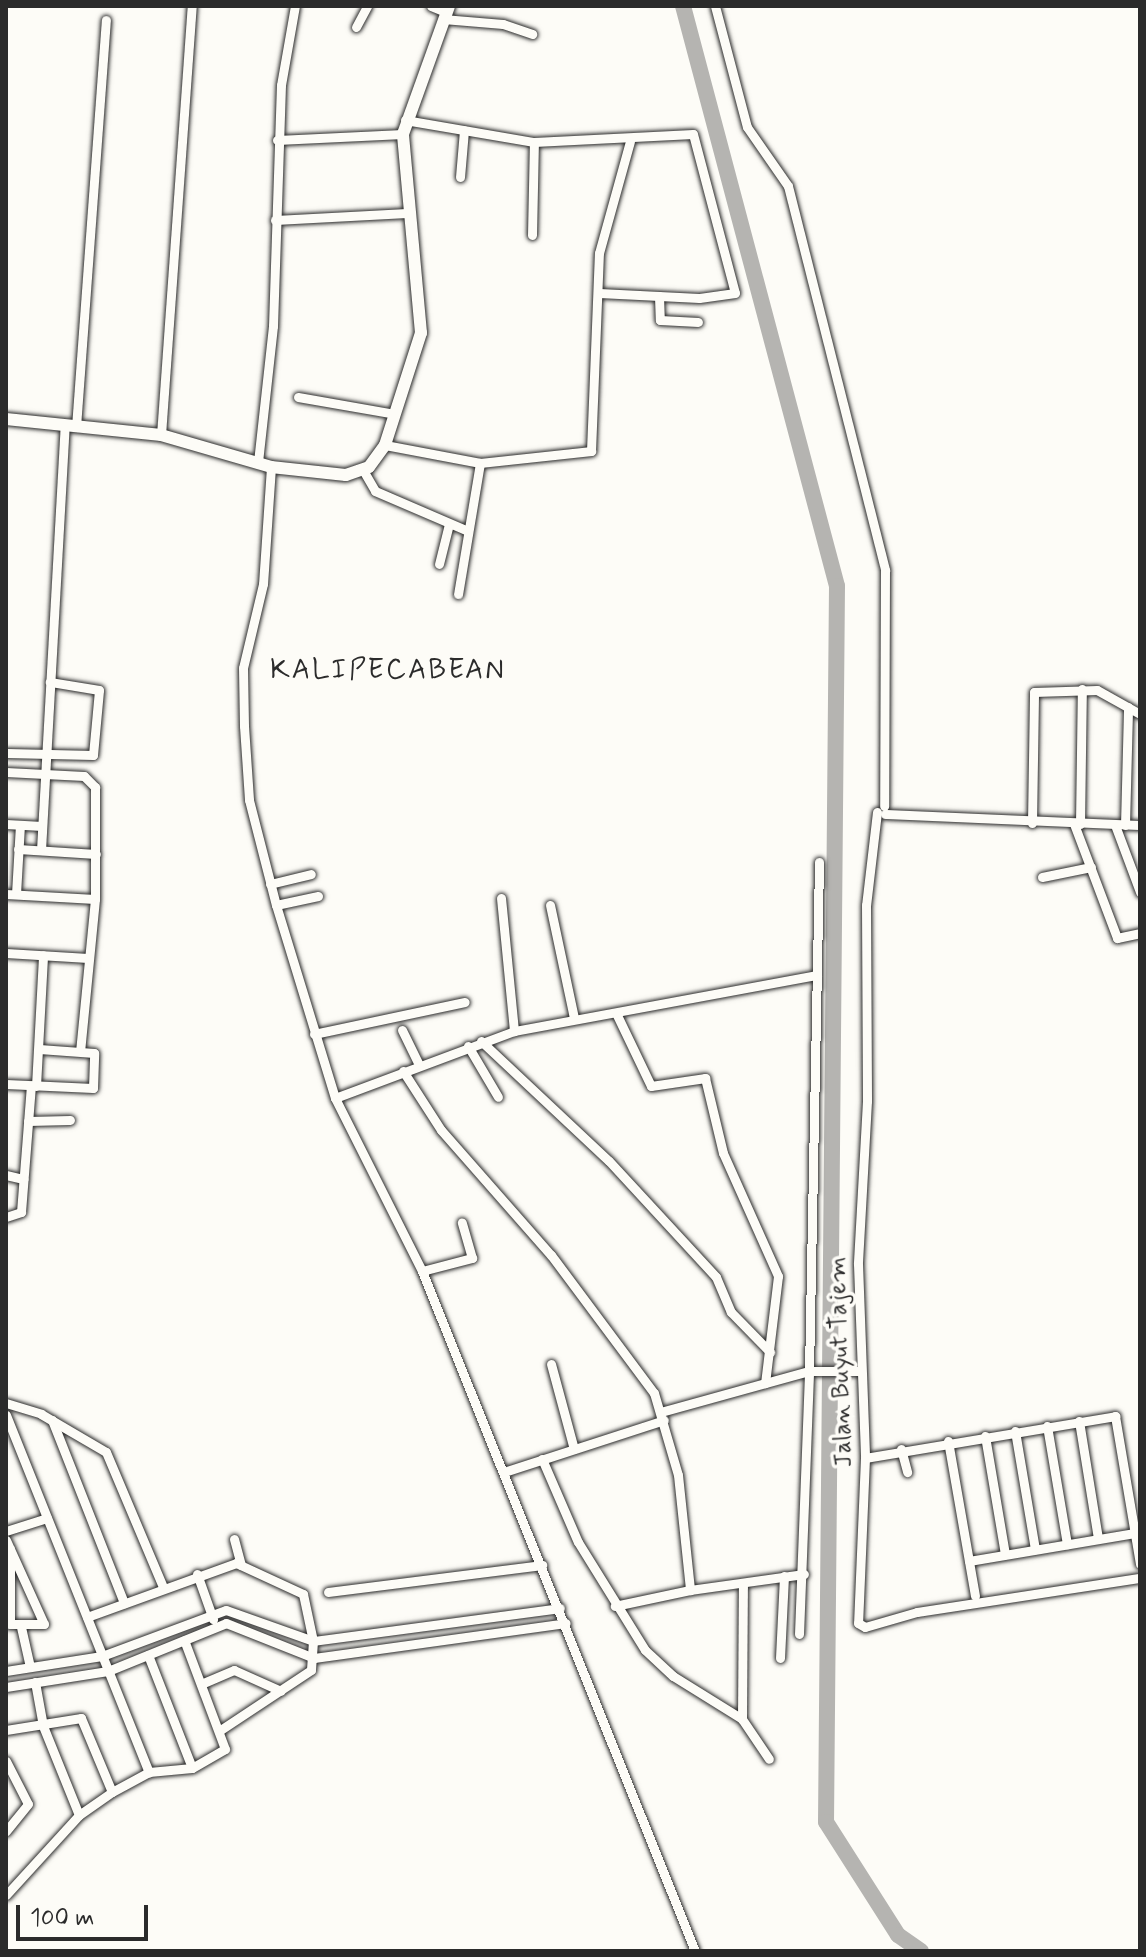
<!DOCTYPE html>
<html>
<head>
<meta charset="utf-8">
<style>
	body { margin:0 }
	#map { position:relative; width:1146px; height:1957px; overflow:hidden; background:#fdfcf7; font-family:Mynerve,sans-serif }
	div>[style] { position:absolute }
	[style*='--x'] { left:calc(var(--x)*1px); top:calc(var(--y)*1px); width:calc(var(--w)*1px); rotate:calc(var(--a)*1deg) }
	.river>* { height:16px; margin:-8px; padding:0 8px; transform-origin:8px; border-radius:8px; background:#b5b4b1 }
	.roads { filter:drop-shadow(0 0 2px #2b2b2b) drop-shadow(0 0 2px #2b2b2b) }
	.street>* { height:9px; margin:-4.5px; padding:0 4.5px; transform-origin:4.5px; border-radius:4.5px; background:#fdfcf7 }
	.secondary>* { height:12px; margin:-6px; padding:0 6px; transform-origin:6px; border-radius:6px; background:#fdfcf7 }
	span { translate:-50% -50%; white-space:nowrap; text-align:center; line-height:1.15; -webkit-text-stroke:7px #fdfcf7; paint-order:stroke }
	.street-label { font-size:24px; color:#2b2b2b }
	.quarter-label { font-size:28px; color:#2b2b2b; letter-spacing:2px }
	.frame { position:absolute; inset:0; border:8px solid #2b2b2b; pointer-events:none }
	.scale { position:absolute; left:16px; top:1905px; width:132px; height:36px; box-sizing:border-box; border:4px solid #2b2b2b; border-top:0; padding-left:10px; font-size:24px; line-height:28px; white-space:nowrap; color:#2b2b2b; -webkit-text-stroke:6px #fdfcf7; paint-order:stroke }
</style>
</head>
<body>
<div id="map">
	<div class="river">
		<div style="--x:683;--y:6;--w:600;--a:75.13"></div>
		<div style="--x:837;--y:586;--w:1236;--a:90.51"></div>
		<div style="--x:826;--y:1822;--w:134;--a:57.5"></div>
		<div style="--x:898;--y:1935;--w:28;--a:35"></div>
	</div>
	<div class="roads">
		<div class="street">
			<div style="--x:431;--y:6;--w:16;--a:22"></div>
			<div style="--x:715;--y:6;--w:125;--a:75.2"></div>
			<div style="--x:747;--y:127;--w:72;--a:55.2"></div>
			<div style="--x:788;--y:186;--w:396;--a:75.8"></div>
			<div style="--x:885;--y:570;--w:236;--a:90.2"></div>
			<div style="--x:443;--y:19;--w:60;--a:4.8"></div>
			<div style="--x:503;--y:24;--w:31;--a:19"></div>
			<div style="--x:356;--y:27;--w:24;--a:-62"></div>
			<div style="--x:405;--y:120;--w:131;--a:9.7"></div>
			<div style="--x:534;--y:142;--w:159;--a:-2.9"></div>
			<div style="--x:693;--y:134;--w:164;--a:75.2"></div>
			<div style="--x:735;--y:293;--w:36;--a:172"></div>
			<div style="--x:699;--y:298;--w:100;--a:-177.1"></div>
			<div style="--x:277;--y:140;--w:126;--a:-2.7"></div>
			<div style="--x:460;--y:177;--w:47;--a:-85.1"></div>
			<div style="--x:275;--y:220;--w:132;--a:-3"></div>
			<div style="--x:532;--y:235;--w:93;--a:-88.8"></div>
			<div style="--x:659;--y:296;--w:24;--a:88"></div>
			<div style="--x:660;--y:320;--w:38;--a:3"></div>
			<div style="--x:298;--y:397;--w:98;--a:9.9"></div>
			<div style="--x:76;--y:427;--w:408;--a:-85.8"></div>
			<div style="--x:161;--y:435;--w:430;--a:-85.9"></div>
			<div style="--x:385;--y:445;--w:97;--a:10.7"></div>
			<div style="--x:480;--y:463;--w:133;--a:99.5"></div>
			<div style="--x:258;--y:462;--w:137;--a:-83.7"></div>
			<div style="--x:273;--y:326;--w:241;--a:-88.1"></div>
			<div style="--x:281;--y:85;--w:80;--a:-80"></div>
			<div style="--x:480;--y:463;--w:112;--a:-6.2"></div>
			<div style="--x:591;--y:451;--w:198;--a:-87.7"></div>
			<div style="--x:599;--y:253;--w:116;--a:-74.5"></div>
			<div style="--x:271;--y:467;--w:117;--a:93.9"></div>
			<div style="--x:263;--y:584;--w:86;--a:103.4"></div>
			<div style="--x:243;--y:668;--w:58;--a:89"></div>
			<div style="--x:244;--y:726;--w:74;--a:86.1"></div>
			<div style="--x:249;--y:800;--w:108;--a:75.6"></div>
			<div style="--x:276;--y:905;--w:202;--a:73"></div>
			<div style="--x:335;--y:1098;--w:194;--a:63.3"></div>
			<div style="--x:422;--y:1271;--w:733;--a:68.13"></div>
			<div style="--x:363;--y:470;--w:24;--a:60"></div>
			<div style="--x:375;--y:491;--w:101;--a:23.3"></div>
			<div style="--x:439;--y:564;--w:41;--a:-76"></div>
			<div style="--x:7;--y:753;--w:86;--a:1.3"></div>
			<div style="--x:93;--y:755;--w:65;--a:-84.7"></div>
			<div style="--x:99;--y:690;--w:50;--a:-170.7"></div>
			<div style="--x:6;--y:772;--w:78;--a:2.9"></div>
			<div style="--x:84;--y:776;--w:16;--a:45"></div>
			<div style="--x:95;--y:787;--w:112;--a:90"></div>
			<div style="--x:95;--y:899;--w:153;--a:95.6"></div>
			<div style="--x:877;--y:812;--w:94;--a:96.7"></div>
			<div style="--x:866;--y:905;--w:196;--a:89.7"></div>
			<div style="--x:867;--y:1101;--w:163;--a:93.2"></div>
			<div style="--x:858;--y:1264;--w:194;--a:87.9"></div>
			<div style="--x:865;--y:1458;--w:165;--a:92.4"></div>
			<div style="--x:858;--y:1623;--w:8;--a:30"></div>
			<div style="--x:865;--y:1627;--w:54;--a:-16.1"></div>
			<div style="--x:917;--y:1612;--w:226;--a:-8.7"></div>
			<div style="--x:885;--y:814;--w:255;--a:2.5"></div>
			<div style="--x:1032;--y:823;--w:131;--a:-89.1"></div>
			<div style="--x:1034;--y:692;--w:63;--a:-1.8"></div>
			<div style="--x:1097;--y:690;--w:49;--a:29.2"></div>
			<div style="--x:6;--y:824;--w:36;--a:3"></div>
			<div style="--x:1074;--y:824;--w:122;--a:69.3"></div>
			<div style="--x:1117;--y:938;--w:24;--a:-12"></div>
			<div style="--x:1080;--y:824;--w:135;--a:-89.2"></div>
			<div style="--x:1115;--y:825;--w:72;--a:69.5"></div>
			<div style="--x:1125;--y:825;--w:118;--a:-88.5"></div>
			<div style="--x:18;--y:849;--w:78;--a:3.7"></div>
			<div style="--x:41;--y:850;--w:425;--a:-86.8"></div>
			<div style="--x:1042;--y:877;--w:50;--a:-11.5"></div>
			<div style="--x:270;--y:884;--w:42;--a:-13.7"></div>
			<div style="--x:6;--y:894;--w:89;--a:3.2"></div>
			<div style="--x:16;--y:894;--w:69;--a:-86.7"></div>
			<div style="--x:501;--y:898;--w:134;--a:84.4"></div>
			<div style="--x:276;--y:905;--w:43;--a:-12.1"></div>
			<div style="--x:550;--y:905;--w:116;--a:78"></div>
			<div style="--x:6;--y:953;--w:82;--a:3.5"></div>
			<div style="--x:616;--y:1013;--w:81;--a:64.4"></div>
			<div style="--x:651;--y:1086;--w:55;--a:-8.4"></div>
			<div style="--x:705;--y:1078;--w:77;--a:76.5"></div>
			<div style="--x:723;--y:1153;--w:135;--a:65.9"></div>
			<div style="--x:778;--y:1276;--w:108;--a:96.9"></div>
			<div style="--x:402;--y:1030;--w:39;--a:64"></div>
			<div style="--x:314;--y:1034;--w:154;--a:-12"></div>
			<div style="--x:481;--y:1041;--w:175;--a:43.2"></div>
			<div style="--x:609;--y:1161;--w:158;--a:47.3"></div>
			<div style="--x:716;--y:1277;--w:38;--a:67"></div>
			<div style="--x:731;--y:1312;--w:56;--a:45.7"></div>
			<div style="--x:468;--y:1046;--w:59;--a:59.5"></div>
			<div style="--x:403;--y:1071;--w:70;--a:57.2"></div>
			<div style="--x:441;--y:1130;--w:167;--a:48.7"></div>
			<div style="--x:551;--y:1255;--w:172;--a:53.3"></div>
			<div style="--x:654;--y:1393;--w:85;--a:73.7"></div>
			<div style="--x:678;--y:1475;--w:116;--a:84"></div>
			<div style="--x:690;--y:1590;--w:77;--a:168"></div>
			<div style="--x:6;--y:1084;--w:87;--a:2.6"></div>
			<div style="--x:93;--y:1088;--w:35;--a:-88"></div>
			<div style="--x:94;--y:1053;--w:55;--a:-175.8"></div>
			<div style="--x:36;--y:1086;--w:131;--a:-86.9"></div>
			<div style="--x:335;--y:1098;--w:191;--a:-20.5"></div>
			<div style="--x:514;--y:1031;--w:308;--a:-10.5"></div>
			<div style="--x:28;--y:1121;--w:42;--a:-1.4"></div>
			<div style="--x:6;--y:1175;--w:18;--a:13"></div>
			<div style="--x:6;--y:1217;--w:16;--a:-18"></div>
			<div style="--x:21;--y:1212;--w:127;--a:-85.5"></div>
			<div style="--x:422;--y:1271;--w:52;--a:-14.6"></div>
			<div style="--x:472;--y:1258;--w:37;--a:-106"></div>
			<div style="--x:551;--y:1364;--w:88;--a:74.9"></div>
			<div style="--x:6;--y:1403;--w:37;--a:17"></div>
			<div style="--x:41;--y:1414;--w:75;--a:30.3"></div>
			<div style="--x:106;--y:1452;--w:147;--a:67.1"></div>
			<div style="--x:661;--y:1412;--w:154;--a:-15.5"></div>
			<div style="--x:809;--y:1371;--w:509;--a:-88.87"></div>
			<div style="--x:6;--y:1415;--w:385;--a:68.2"></div>
			<div style="--x:52;--y:1420;--w:197;--a:68.5"></div>
			<div style="--x:1079;--y:1421;--w:119;--a:80.8"></div>
			<div style="--x:1047;--y:1426;--w:120;--a:80.4"></div>
			<div style="--x:1015;--y:1431;--w:120;--a:80.4"></div>
			<div style="--x:985;--y:1436;--w:120;--a:80.4"></div>
			<div style="--x:948;--y:1441;--w:157;--a:80.1"></div>
			<div style="--x:901;--y:1449;--w:24;--a:75"></div>
			<div style="--x:865;--y:1458;--w:254;--a:-9.5"></div>
			<div style="--x:1115;--y:1416;--w:150;--a:80.4"></div>
			<div style="--x:542;--y:1459;--w:90;--a:66.6"></div>
			<div style="--x:578;--y:1542;--w:127;--a:58.2"></div>
			<div style="--x:645;--y:1650;--w:38;--a:43"></div>
			<div style="--x:673;--y:1676;--w:81;--a:31.9"></div>
			<div style="--x:742;--y:1719;--w:48;--a:56"></div>
			<div style="--x:504;--y:1472;--w:168;--a:-18"></div>
			<div style="--x:6;--y:1531;--w:43;--a:-17.6"></div>
			<div style="--x:234;--y:1539;--w:27;--a:75"></div>
			<div style="--x:6;--y:1540;--w:92;--a:65.7"></div>
			<div style="--x:44;--y:1624;--w:34;--a:180"></div>
			<div style="--x:10;--y:1624;--w:75;--a:-90"></div>
			<div style="--x:969;--y:1561;--w:168;--a:-9.6"></div>
			<div style="--x:197;--y:1574;--w:48;--a:70.4"></div>
			<div style="--x:690;--y:1590;--w:115;--a:-8"></div>
			<div style="--x:328;--y:1592;--w:216;--a:-7.2"></div>
			<div style="--x:87;--y:1617;--w:158;--a:-19.9"></div>
			<div style="--x:236;--y:1563;--w:74;--a:24.8"></div>
			<div style="--x:303;--y:1594;--w:48;--a:78"></div>
			<div style="--x:313;--y:1641;--w:29;--a:94"></div>
			<div style="--x:311;--y:1670;--w:110;--a:146.5"></div>
			<div style="--x:21;--y:1627;--w:41;--a:77.3"></div>
			<div style="--x:799;--y:1634;--w:263;--a:-87.8"></div>
			<div style="--x:809;--y:1371;--w:50;--a:0"></div>
			<div style="--x:148;--y:1655;--w:121;--a:68.7"></div>
			<div style="--x:780;--y:1658;--w:82;--a:-87.2"></div>
			<div style="--x:6;--y:1671;--w:97;--a:-8.9"></div>
			<div style="--x:102;--y:1656;--w:132;--a:-20.4"></div>
			<div style="--x:226;--y:1610;--w:92;--a:19.6"></div>
			<div style="--x:313;--y:1641;--w:249;--a:-7.6"></div>
			<div style="--x:35;--y:1682;--w:45;--a:79.7"></div>
			<div style="--x:43;--y:1726;--w:96;--a:68"></div>
			<div style="--x:201;--y:1684;--w:36;--a:-23"></div>
			<div style="--x:234;--y:1670;--w:51;--a:24.1"></div>
			<div style="--x:6;--y:1687;--w:103;--a:-8.9"></div>
			<div style="--x:108;--y:1671;--w:127;--a:-22.1"></div>
			<div style="--x:226;--y:1623;--w:95;--a:21.7"></div>
			<div style="--x:314;--y:1658;--w:254;--a:-7.9"></div>
			<div style="--x:742;--y:1719;--w:134;--a:-89.6"></div>
			<div style="--x:6;--y:1730;--w:76;--a:-9.1"></div>
			<div style="--x:81;--y:1718;--w:80;--a:67.3"></div>
			<div style="--x:6;--y:1761;--w:48;--a:62.9"></div>
			<div style="--x:28;--y:1804;--w:35;--a:129"></div>
			<div style="--x:6;--y:1895;--w:108;--a:-47.6"></div>
			<div style="--x:79;--y:1815;--w:40;--a:-34.9"></div>
			<div style="--x:112;--y:1792;--w:42;--a:-28.4"></div>
			<div style="--x:149;--y:1772;--w:43;--a:-5.3"></div>
			<div style="--x:192;--y:1768;--w:38;--a:-30"></div>
			<div style="--x:225;--y:1749;--w:116;--a:-110.6"></div>
		</div>
		<div class="secondary">
			<div style="--x:6;--y:419;--w:156;--a:5.9"></div>
			<div style="--x:161;--y:435;--w:115;--a:16.2"></div>
			<div style="--x:271;--y:467;--w:75;--a:6.1"></div>
			<div style="--x:346;--y:475;--w:24;--a:-19"></div>
			<div style="--x:369;--y:467;--w:27;--a:-54"></div>
			<div style="--x:385;--y:445;--w:118;--a:-72.2"></div>
			<div style="--x:421;--y:333;--w:200;--a:-95.2"></div>
			<div style="--x:403;--y:134;--w:136;--a:-70.2"></div>
		</div>
	</div>
	<div class="street-label">
		<span style="left:841px;top:1362px;rotate:-92deg">Jalan Buyut Tajem</span>
	</div>
	<div class="quarter-label">
		<span style="left:388px;top:671px">KALIPECABEAN</span>
	</div>
	<div class="frame"></div>
	<div class="scale">100 m</div>
</div>
</body>
</html>
